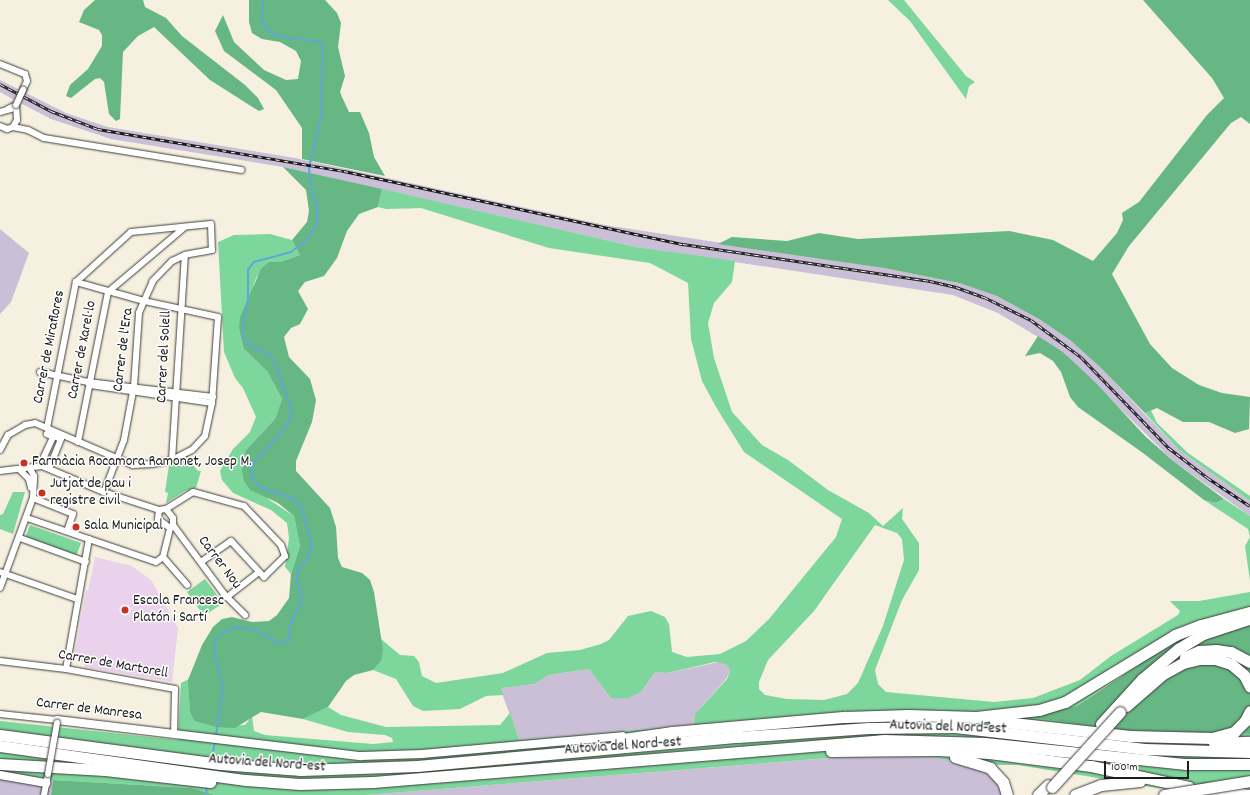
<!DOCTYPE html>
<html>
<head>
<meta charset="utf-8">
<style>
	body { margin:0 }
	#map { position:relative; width:1250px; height:795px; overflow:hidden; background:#f5f0df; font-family:Dekko,sans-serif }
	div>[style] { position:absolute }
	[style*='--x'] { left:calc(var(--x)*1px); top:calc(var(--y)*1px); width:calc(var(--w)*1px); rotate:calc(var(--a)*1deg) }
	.built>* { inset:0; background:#ead1ec }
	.industrial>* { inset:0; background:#cabfd6 }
	.green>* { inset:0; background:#7dd69c }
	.forest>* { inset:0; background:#66b784 }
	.stream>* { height:1.5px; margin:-0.75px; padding:0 0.75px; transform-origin:0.75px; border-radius:0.75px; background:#5fa8d6 }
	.roads { filter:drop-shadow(0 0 1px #3d3c39) drop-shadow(0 0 1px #3d3c39) }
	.street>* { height:6px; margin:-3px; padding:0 3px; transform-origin:3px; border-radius:3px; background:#fff }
	.secondary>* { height:8px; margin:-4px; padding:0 4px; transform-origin:4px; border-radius:4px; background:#fff }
	.highway>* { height:11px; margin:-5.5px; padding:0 5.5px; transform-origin:5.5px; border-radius:5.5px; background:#fff }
	.rail>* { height:3px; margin-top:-1.5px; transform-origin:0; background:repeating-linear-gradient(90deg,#fff 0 4.5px,#1c1c1c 0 9px); box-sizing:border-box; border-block:1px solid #1c1c1c }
	.bridges { filter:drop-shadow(0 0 1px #3d3c39) drop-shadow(0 0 1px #3d3c39) }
	.street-bridge>* { height:6px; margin:-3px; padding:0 3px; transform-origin:3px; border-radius:3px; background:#fff }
	.highway-bridge>* { height:11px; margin:-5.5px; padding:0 5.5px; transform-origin:5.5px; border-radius:5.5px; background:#fff }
	.dots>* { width:11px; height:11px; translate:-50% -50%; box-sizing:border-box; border:2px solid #fff; border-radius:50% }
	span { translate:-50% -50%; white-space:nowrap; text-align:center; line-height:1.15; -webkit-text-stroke:3px #fff; paint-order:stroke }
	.street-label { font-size:15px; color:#1c1c1c }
	.poi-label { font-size:15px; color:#1c1c1c }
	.left { translate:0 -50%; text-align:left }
	.scale { position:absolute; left:1104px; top:761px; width:85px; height:18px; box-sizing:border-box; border:2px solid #1c1c1c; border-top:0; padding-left:5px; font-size:12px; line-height:14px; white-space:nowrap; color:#1c1c1c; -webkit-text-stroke:3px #fff; paint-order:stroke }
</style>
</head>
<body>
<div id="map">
	<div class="built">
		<div style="clip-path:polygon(95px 557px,132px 566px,151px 580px,178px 628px,172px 682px,84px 667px,84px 663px,77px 661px,77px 658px,74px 657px,86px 590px,88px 591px)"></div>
	</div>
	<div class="industrial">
		<div style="clip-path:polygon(0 80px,66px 113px,108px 127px,295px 158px,605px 225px,884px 268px,959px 283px,997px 296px,1039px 319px,1070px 340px,1100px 367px,1178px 449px,1250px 501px,1250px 516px,1172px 460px,1063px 352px,998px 313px,953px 295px,636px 247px,283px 167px,111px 139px,51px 119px,7px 96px,0 92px)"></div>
		<div style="clip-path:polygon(0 229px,29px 253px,11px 302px,0 314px)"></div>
		<div style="clip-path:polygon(719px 662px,726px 664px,730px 671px,726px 679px,695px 714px,694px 725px,519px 740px,500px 688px,534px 684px,549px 675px,589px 669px,611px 698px,641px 692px,655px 672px,667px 673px)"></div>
		<div style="clip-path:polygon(866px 755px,934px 757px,971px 765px,993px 776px,1002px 795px,365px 795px)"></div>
		<div style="clip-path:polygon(0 774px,53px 780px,51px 795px,0 795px)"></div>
	</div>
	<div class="green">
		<div style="clip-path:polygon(888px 0,904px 0,966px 76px,975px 82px,969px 86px,966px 99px,910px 21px)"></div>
		<div style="clip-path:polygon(evenodd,382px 189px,636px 247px,735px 261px,732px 282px,714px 303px,708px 323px,714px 358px,732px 412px,762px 445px,788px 460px,828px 490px,869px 513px,883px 526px,903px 508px,902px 519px,919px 543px,919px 570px,902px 600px,875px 670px,878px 684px,886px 692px,994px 702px,1033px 698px,1080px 680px,1111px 656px,1178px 615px,1180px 611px,1170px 601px,1199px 601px,1250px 592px,1250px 607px,1137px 664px,1077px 706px,1209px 734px,1250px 734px,1250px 788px,1159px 788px,1018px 765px,971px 765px,934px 757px,866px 755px,365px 795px,215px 795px,192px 788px,53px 780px,0 774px,0 721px,178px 740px,181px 683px,189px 679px,190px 712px,194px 721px,215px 727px,245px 725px,252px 716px,254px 731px,265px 735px,373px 744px,393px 742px,392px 738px,385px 735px,348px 732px,303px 719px,328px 707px,341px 715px,386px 727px,500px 725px,510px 713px,519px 740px,694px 725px,695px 714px,727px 679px,730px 671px,726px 664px,715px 662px,667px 673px,655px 672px,641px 692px,628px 698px,611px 698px,589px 669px,549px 675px,534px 684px,501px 688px,503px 695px,486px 696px,460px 709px,423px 711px,413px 706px,396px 679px,373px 670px,381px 661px,381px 639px,400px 655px,414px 656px,419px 662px,422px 676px,436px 683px,503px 673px,547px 653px,580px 650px,601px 644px,609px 640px,628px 616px,651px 611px,665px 617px,669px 624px,672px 652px,687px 657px,720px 654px,746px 641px,769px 619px,836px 537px,842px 519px,744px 452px,716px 407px,702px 381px,691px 339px,688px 283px,650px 263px,549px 248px,421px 208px,386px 209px,378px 207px,382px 189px,875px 525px,897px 533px,902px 539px,904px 560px,883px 626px,858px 683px,847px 694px,824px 700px,787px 699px,765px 695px,759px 689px,759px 682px,768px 660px,814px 611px,875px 525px)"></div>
		<div style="clip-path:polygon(270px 234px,292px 240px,300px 255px,280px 262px,269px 262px,256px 278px,253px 287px,244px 349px,267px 371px,282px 399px,275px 419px,246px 450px,268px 499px,294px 516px,300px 546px,291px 574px,285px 567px,289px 538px,287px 523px,271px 510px,233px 493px,222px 480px,220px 471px,233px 449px,250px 432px,256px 417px,243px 388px,235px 378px,224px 352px,218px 242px,234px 235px)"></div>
		<div style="clip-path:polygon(1151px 410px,1157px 423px,1188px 453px,1250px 496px,1250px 501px,1178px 449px,1145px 413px)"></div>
		<div style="clip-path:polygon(188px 455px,193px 465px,198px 471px,201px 471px,196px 488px,185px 491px,166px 503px,168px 493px,165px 492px,169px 465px)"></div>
		<div style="clip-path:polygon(13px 492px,25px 492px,13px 534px,0 529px,0 515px,3px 514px)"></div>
		<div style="clip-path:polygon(1224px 499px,1250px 516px,1250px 581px,1245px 546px,1250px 537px,1248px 529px,1204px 500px,1215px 503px)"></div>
		<div style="clip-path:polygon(30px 525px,81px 543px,76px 557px,25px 538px)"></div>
		<div style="clip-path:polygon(205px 579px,223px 603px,204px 616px,187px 592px)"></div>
	</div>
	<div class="forest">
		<div style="clip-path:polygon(95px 0,143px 0,145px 7px,166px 18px,182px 36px,245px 85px,258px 98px,264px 109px,259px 111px,254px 108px,210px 80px,154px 27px,138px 36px,123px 52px,120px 119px,116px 121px,109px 114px,104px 82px,100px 78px,95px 79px,71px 98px,66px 96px,70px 85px,88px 69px,102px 46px,102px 35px,99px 30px,79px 22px,84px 10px)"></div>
		<div style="clip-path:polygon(249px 0,325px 0,337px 13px,341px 23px,338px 47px,345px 76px,340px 92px,342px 97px,349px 112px,360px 112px,369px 133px,374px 157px,385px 176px,302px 159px,302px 128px,276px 90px,224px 51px,215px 31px,223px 15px,234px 42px,264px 70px,286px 80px,298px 79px,301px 61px,296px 51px,280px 42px,262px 39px,252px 33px,249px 22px)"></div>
		<div style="clip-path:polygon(1143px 0,1250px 0,1250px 124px,1241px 117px,1231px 123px,1129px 246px,1112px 274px,1150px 344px,1172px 368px,1199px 385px,1222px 393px,1250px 397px,1249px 429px,1235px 433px,1209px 422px,1183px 422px,1157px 408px,1145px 413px,1100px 367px,1070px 340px,1039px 319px,997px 296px,959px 283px,884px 268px,718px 244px,732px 237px,787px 241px,819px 233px,858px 239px,1009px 231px,1053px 240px,1093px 261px,1117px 233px,1123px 220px,1122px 213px,1139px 202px,1207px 115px,1224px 98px,1212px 78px)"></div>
		<div style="clip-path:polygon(283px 167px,382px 189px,378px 207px,359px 214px,347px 231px,337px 258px,324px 276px,305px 282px,298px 291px,308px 309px,300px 324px,291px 328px,284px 337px,289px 357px,310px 379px,316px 400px,312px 422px,296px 461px,296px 471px,330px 508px,336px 527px,338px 558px,342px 567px,362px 573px,370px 580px,374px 592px,383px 650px,381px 661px,373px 670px,354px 675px,346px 681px,328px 707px,303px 719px,261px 712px,235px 728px,215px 727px,194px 721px,190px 712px,188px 680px,202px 645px,213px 627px,222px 619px,232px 617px,252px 622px,269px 621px,277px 615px,289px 598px,291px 574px,300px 546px,294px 516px,278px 503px,250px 490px,244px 481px,242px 471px,246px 450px,275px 419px,282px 399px,267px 371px,244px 349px,239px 328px,240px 317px,261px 269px,269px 262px,280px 262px,300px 255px,292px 240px,307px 222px,309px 211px,306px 190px)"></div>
		<div style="clip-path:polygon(1038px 336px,1063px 352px,1096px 383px,1145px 436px,1172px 460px,1224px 499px,1215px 503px,1204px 500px,1143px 453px,1078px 407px,1070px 397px,1061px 372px,1053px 361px,1040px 353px,1025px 356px)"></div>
		<div style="clip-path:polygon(1250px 607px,1250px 734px,1123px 730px,1030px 717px,1077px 706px,1183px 635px)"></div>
		<div style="clip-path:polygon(53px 780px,192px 788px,215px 795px,51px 795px)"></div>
	</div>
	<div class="stream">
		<div style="--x:216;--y:736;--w:49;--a:-81.9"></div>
		<div style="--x:223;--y:687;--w:27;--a:-105"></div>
		<div style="--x:216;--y:661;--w:18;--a:-93"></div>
		<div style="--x:215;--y:643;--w:9;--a:-58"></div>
		<div style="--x:220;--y:635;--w:18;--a:-27"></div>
		<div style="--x:236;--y:627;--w:19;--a:9"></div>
		<div style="--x:255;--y:630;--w:27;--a:28"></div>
		<div style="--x:279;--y:643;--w:9;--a:-6"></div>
		<div style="--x:288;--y:642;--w:18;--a:-81"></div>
		<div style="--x:291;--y:624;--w:27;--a:-66"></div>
		<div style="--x:302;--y:599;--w:19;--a:-106"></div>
		<div style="--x:297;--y:581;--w:9;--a:-90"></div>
		<div style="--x:297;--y:572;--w:18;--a:-52"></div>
		<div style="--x:308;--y:558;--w:14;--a:-73"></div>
		<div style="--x:312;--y:545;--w:41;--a:-105.8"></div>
		<div style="--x:301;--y:506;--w:8;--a:-135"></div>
		<div style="--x:295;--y:500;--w:37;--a:-160"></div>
		<div style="--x:260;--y:487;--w:9;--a:-131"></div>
		<div style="--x:254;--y:480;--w:9;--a:-108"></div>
		<div style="--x:251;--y:471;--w:9;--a:-72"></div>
		<div style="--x:254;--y:462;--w:47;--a:-46.7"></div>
		<div style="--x:286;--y:428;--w:18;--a:-71"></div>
		<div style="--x:292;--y:411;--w:53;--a:-109.8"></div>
		<div style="--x:274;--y:361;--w:9;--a:-131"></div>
		<div style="--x:268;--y:354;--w:19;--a:-155"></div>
		<div style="--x:251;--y:346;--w:8;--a:-135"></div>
		<div style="--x:245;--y:340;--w:9;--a:-108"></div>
		<div style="--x:242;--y:331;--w:33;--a:-79"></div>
		<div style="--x:248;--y:299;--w:29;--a:-90"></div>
		<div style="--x:248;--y:270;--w:10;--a:-53"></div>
		<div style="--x:254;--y:262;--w:38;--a:-15"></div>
		<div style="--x:291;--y:252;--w:21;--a:-37"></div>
		<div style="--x:308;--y:239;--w:18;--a:-61"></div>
		<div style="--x:317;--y:223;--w:18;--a:-90"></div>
		<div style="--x:317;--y:205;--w:19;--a:-108"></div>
		<div style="--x:311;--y:187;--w:19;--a:-96"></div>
		<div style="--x:309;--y:168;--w:52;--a:-76.8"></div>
		<div style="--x:321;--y:117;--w:67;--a:-88.3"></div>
		<div style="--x:323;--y:50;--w:9;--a:-111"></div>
		<div style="--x:320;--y:42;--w:28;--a:-174"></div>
		<div style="--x:292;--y:39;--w:18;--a:-167"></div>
		<div style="--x:274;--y:35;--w:9;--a:-144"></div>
		<div style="--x:267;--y:30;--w:9;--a:-122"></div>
		<div style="--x:262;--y:22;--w:22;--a:-87"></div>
		<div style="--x:213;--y:753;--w:12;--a:-81"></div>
		<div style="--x:206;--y:795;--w:8;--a:-83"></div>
	</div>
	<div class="roads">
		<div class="street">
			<div style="--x:0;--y:64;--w:27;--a:22"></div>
			<div style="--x:25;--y:74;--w:7;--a:74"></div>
			<div style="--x:27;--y:81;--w:10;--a:114"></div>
			<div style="--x:8;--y:109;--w:9;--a:-27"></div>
			<div style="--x:16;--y:105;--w:15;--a:86"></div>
			<div style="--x:17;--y:120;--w:8;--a:120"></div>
			<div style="--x:0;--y:112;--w:11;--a:-15"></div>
			<div style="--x:0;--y:126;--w:8;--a:23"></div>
			<div style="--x:7;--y:129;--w:6;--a:-18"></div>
			<div style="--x:13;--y:127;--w:15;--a:11"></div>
			<div style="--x:28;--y:130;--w:18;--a:27"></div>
			<div style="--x:44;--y:138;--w:200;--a:9.2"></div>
			<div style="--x:40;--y:372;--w:49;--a:11.8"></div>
			<div style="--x:212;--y:403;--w:123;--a:-171.6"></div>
			<div style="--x:90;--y:385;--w:4;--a:-124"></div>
			<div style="--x:88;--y:382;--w:126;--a:6.8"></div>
			<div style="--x:47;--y:428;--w:149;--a:-78.8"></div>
			<div style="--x:76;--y:282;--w:74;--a:-42.3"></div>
			<div style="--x:131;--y:232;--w:80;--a:-5.7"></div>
			<div style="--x:211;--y:224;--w:26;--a:88"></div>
			<div style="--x:212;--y:250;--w:27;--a:170"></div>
			<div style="--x:185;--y:255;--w:14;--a:155"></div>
			<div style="--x:172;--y:261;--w:28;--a:134"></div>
			<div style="--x:153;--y:281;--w:22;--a:114"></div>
			<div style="--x:144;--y:301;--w:13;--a:113"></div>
			<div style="--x:139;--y:313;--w:73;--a:93.9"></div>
			<div style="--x:134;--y:386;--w:55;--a:100.5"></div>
			<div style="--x:124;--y:440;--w:56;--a:111"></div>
			<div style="--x:48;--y:433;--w:14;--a:25"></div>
			<div style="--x:61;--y:439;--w:29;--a:112"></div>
			<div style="--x:50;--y:466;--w:9;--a:-162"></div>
			<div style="--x:41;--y:463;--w:29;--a:-65"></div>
			<div style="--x:53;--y:437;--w:7;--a:-153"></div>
			<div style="--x:47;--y:434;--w:1;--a:-45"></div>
			<div style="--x:78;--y:442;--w:153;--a:-78.7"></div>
			<div style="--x:108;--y:292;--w:101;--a:-40.2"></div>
			<div style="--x:0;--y:450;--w:17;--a:-62"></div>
			<div style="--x:8;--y:435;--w:20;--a:-30"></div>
			<div style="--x:25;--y:425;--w:10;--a:-11"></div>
			<div style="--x:35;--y:423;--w:107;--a:23.2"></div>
			<div style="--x:133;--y:465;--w:19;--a:-3"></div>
			<div style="--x:152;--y:464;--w:20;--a:-11"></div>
			<div style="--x:172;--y:460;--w:22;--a:-27"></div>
			<div style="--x:192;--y:450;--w:19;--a:-47"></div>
			<div style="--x:205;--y:436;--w:34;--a:-78"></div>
			<div style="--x:212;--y:403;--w:86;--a:-86"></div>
			<div style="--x:218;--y:317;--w:76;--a:-167.8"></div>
			<div style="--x:144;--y:301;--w:71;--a:-164.4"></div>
			<div style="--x:172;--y:460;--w:205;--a:-86.4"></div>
			<div style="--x:20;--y:470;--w:13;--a:45"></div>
			<div style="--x:29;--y:479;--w:9;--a:77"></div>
			<div style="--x:0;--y:471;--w:42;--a:-6.8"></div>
			<div style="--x:42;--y:466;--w:67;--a:22.8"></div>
			<div style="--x:104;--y:492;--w:58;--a:18.1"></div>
			<div style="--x:33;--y:498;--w:43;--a:21.8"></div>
			<div style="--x:73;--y:514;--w:18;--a:109"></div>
			<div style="--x:166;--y:509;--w:32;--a:-32"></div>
			<div style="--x:193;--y:492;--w:53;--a:15.4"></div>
			<div style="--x:244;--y:506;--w:54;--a:46.5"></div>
			<div style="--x:281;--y:545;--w:12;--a:70"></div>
			<div style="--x:285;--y:556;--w:30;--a:135"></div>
			<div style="--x:264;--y:577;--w:49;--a:-132.5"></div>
			<div style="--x:231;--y:541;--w:35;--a:145"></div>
			<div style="--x:166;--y:509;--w:11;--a:52"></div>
			<div style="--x:173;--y:518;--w:7;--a:90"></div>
			<div style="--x:173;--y:525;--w:4;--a:135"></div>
			<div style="--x:170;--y:528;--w:15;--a:-143"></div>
			<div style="--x:158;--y:519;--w:9;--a:-84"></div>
			<div style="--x:159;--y:510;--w:7;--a:-8"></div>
			<div style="--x:27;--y:518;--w:136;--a:18.8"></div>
			<div style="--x:156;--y:562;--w:9;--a:-36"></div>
			<div style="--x:173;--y:525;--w:86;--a:53.5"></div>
			<div style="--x:224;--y:594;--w:30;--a:45"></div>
			<div style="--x:20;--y:538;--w:70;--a:20"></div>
			<div style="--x:163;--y:557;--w:37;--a:49"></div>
			<div style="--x:163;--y:557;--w:30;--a:-76"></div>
			<div style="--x:0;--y:572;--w:82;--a:19.3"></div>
			<div style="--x:0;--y:588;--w:96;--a:-69.9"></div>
			<div style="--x:33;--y:498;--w:22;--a:-87"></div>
			<div style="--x:34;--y:476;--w:8;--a:-120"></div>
			<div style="--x:227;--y:597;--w:39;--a:-38"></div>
			<div style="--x:0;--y:661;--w:66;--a:6.9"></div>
			<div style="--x:66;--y:669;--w:111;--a:10.4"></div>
			<div style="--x:175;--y:689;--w:46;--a:91.2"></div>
			<div style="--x:66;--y:669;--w:132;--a:-80"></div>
			<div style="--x:0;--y:714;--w:57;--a:6"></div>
			<div style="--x:57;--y:720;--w:2;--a:90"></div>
			<div style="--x:44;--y:795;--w:21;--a:-79"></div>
		</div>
		<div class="secondary">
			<div style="--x:57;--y:720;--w:306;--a:6.8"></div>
			<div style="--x:361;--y:756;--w:61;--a:-1.9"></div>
			<div style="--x:422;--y:754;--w:201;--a:-5.1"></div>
			<div style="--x:0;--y:775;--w:47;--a:9.9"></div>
		</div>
		<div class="highway">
			<div style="--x:1185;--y:657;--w:15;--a:-23"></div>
			<div style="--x:1199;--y:651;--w:17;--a:-3"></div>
			<div style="--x:1216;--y:650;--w:15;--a:8"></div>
			<div style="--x:1231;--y:652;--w:21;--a:28"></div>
			<div style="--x:1126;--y:706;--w:49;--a:-40.9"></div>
			<div style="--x:1163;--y:674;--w:23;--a:-29"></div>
			<div style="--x:1183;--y:663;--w:16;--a:-14"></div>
			<div style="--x:1199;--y:659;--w:16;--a:0"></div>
			<div style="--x:1215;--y:659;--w:17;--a:17"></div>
			<div style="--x:1231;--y:664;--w:17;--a:40"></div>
			<div style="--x:1244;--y:675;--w:13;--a:63"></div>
			<div style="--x:995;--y:721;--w:136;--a:6.3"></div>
			<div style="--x:1130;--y:736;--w:82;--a:1.4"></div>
			<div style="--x:1212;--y:738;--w:23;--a:-15"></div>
			<div style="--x:1234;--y:732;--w:16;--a:-45"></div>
			<div style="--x:1245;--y:721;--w:11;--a:-63"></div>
			<div style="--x:1101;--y:724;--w:61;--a:-47.7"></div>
			<div style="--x:1142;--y:679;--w:47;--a:-39.8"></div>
			<div style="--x:1178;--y:649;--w:29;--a:-31"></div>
			<div style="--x:1203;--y:634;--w:48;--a:-18.1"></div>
			<div style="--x:0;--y:735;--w:222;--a:7.5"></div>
			<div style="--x:220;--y:764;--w:81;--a:4.2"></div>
			<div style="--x:301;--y:770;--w:116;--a:-2"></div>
			<div style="--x:417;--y:766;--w:322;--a:-5.2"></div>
			<div style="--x:738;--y:737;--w:131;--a:-3.9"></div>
			<div style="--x:869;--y:728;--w:86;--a:-0.7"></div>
			<div style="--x:955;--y:727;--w:191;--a:6.6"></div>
			<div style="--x:1145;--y:749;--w:105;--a:1.6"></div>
			<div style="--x:616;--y:740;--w:57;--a:-8.1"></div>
			<div style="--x:672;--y:732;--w:174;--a:-5"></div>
			<div style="--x:845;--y:717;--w:63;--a:-1.8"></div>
			<div style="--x:908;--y:715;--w:68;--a:1.7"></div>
			<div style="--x:976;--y:717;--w:63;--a:-6.3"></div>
			<div style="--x:1039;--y:710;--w:27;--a:-17"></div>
			<div style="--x:1065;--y:702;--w:129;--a:-31.3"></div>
			<div style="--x:1175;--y:635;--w:28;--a:-21"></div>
			<div style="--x:1201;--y:625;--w:51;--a:-14.9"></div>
			<div style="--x:1214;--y:743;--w:36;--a:-2"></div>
			<div style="--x:0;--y:746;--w:248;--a:7.9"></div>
			<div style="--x:246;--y:780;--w:54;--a:4.2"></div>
			<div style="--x:300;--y:784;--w:73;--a:-1.6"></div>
			<div style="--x:373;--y:782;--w:513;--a:-4.7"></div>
			<div style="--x:884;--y:740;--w:101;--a:1.7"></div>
			<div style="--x:985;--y:743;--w:202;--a:6"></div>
			<div style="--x:1186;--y:764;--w:64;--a:0"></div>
			<div style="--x:831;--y:751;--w:107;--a:-0.5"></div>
			<div style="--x:938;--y:750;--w:51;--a:3.4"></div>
			<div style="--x:989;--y:753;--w:103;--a:7.3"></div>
			<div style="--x:1091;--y:766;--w:100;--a:12.1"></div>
			<div style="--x:955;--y:757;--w:37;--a:17"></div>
			<div style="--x:990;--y:768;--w:19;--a:47"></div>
			<div style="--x:1003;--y:782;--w:14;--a:73"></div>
			<div style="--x:0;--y:764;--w:105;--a:3.3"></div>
			<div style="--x:105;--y:770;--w:106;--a:6.5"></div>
			<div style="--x:1204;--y:789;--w:46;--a:7.4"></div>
			<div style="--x:1038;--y:795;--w:14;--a:-45"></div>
			<div style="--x:1075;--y:795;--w:28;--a:-21"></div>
			<div style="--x:1101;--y:785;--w:39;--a:-6"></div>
		</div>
	</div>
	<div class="rail">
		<div style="--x:0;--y:84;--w:58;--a:27.9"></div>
		<div style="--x:51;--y:111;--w:50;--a:21"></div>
		<div style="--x:98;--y:129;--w:250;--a:9.7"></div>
		<div style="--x:344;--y:171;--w:347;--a:12.2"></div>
		<div style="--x:683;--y:244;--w:250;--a:8.5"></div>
		<div style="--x:930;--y:281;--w:27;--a:13"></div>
		<div style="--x:956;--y:287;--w:30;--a:20"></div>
		<div style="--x:984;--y:297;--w:52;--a:26.1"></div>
		<div style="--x:1031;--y:320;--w:62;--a:36.5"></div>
		<div style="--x:1081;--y:357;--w:127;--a:46"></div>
		<div style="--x:1169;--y:448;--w:49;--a:37.6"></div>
		<div style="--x:1208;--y:478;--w:50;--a:33.7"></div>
	</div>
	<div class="bridges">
		<div class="street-bridge">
			<div style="--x:16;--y:105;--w:17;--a:-65"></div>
			<div style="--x:48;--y:774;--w:52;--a:-80"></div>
		</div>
		<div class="highway-bridge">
			<div style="--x:1052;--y:787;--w:101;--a:-47.8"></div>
			<div style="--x:1164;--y:795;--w:87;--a:-9.2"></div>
		</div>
	</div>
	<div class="dots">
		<div style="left:24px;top:463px;background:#c8321e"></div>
		<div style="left:42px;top:493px;background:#c8321e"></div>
		<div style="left:76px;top:527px;background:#c8321e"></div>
		<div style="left:125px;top:610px;background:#c8321e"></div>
	</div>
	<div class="street-label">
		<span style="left:50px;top:347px;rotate:-79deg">Carrer de Miraflores</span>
		<span style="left:83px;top:350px;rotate:-79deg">Carrer de Xarel·lo</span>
		<span style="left:124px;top:350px;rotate:-83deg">Carrer de l'Era</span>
		<span style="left:165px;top:357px;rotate:-87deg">Carrer del Solell</span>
		<span style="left:219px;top:563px;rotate:53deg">Carrer Nou</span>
		<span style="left:113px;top:665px;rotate:10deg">Carrer de Martorell</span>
		<span style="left:89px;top:710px;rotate:7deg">Carrer de Manresa</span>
		<span style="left:948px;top:728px;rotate:2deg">Autovia del Nord-est</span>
		<span style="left:623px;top:747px;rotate:-4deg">Autovia del Nord-est</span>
		<span style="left:267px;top:764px;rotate:4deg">Autovia del Nord-est</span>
	</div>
	<div class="poi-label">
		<span class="left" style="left:32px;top:463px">Farmàcia Rocamora Ramonet, Josep M.</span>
		<span class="left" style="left:50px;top:493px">Jutjat de pau i<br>registre civil</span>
		<span class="left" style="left:84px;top:527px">Sala Municipal</span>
		<span class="left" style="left:133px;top:610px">Escola Francesc<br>Platón i Sartí</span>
	</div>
	<div class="scale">100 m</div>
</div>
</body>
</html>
